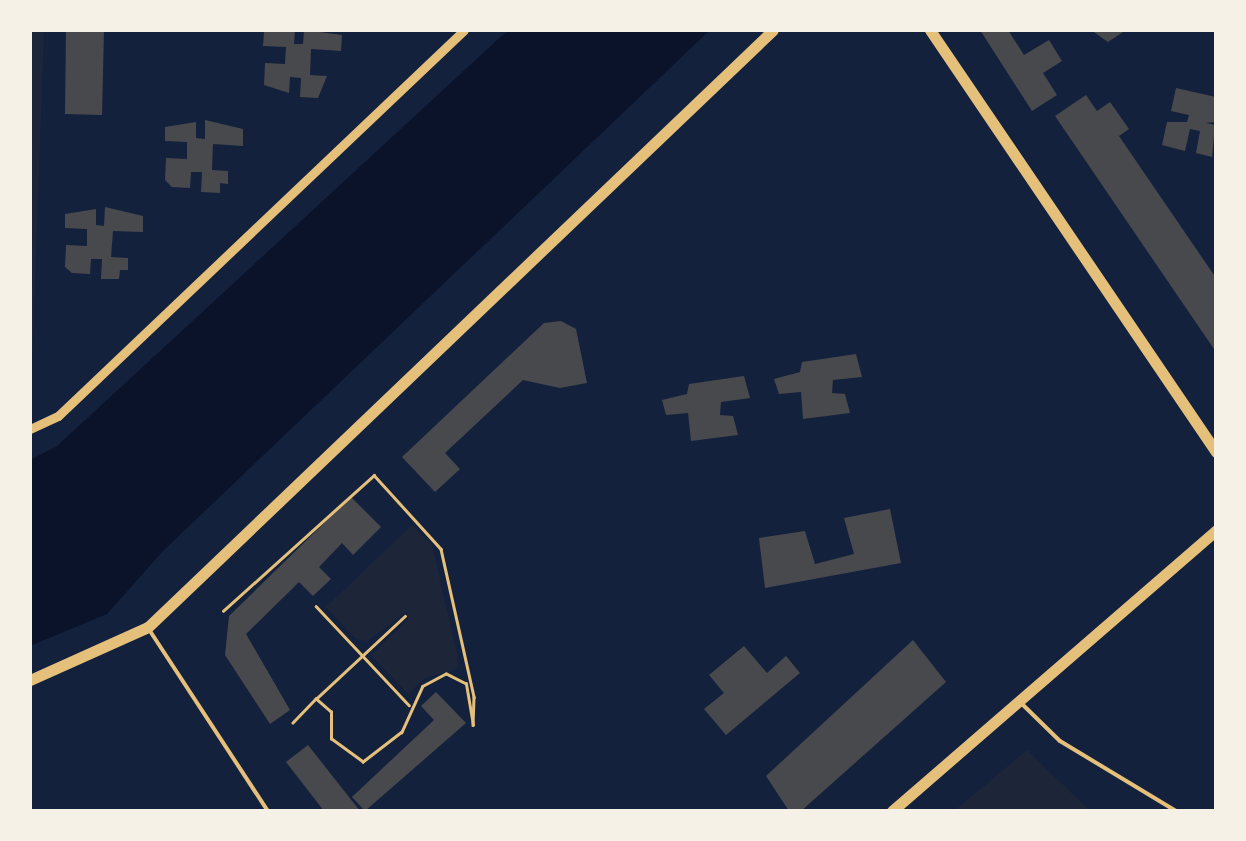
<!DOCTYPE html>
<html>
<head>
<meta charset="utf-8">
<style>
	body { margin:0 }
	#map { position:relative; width:1246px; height:841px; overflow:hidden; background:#14213d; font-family:Georgia,serif }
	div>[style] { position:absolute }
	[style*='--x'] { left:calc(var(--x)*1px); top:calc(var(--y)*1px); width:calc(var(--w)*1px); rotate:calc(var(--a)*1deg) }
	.green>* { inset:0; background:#1d2539 }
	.water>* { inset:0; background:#0b132b }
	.building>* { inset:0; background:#48494c }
	.path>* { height:2.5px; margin:-1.25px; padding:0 1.25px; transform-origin:1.25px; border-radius:1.25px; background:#e5c07b }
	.service>* { height:4px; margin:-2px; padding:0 2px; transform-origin:2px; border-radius:2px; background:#e5c07b }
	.minor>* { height:9px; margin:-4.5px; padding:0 4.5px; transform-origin:4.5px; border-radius:4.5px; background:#e5c07b }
	.tertiary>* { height:11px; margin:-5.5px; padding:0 5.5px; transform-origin:5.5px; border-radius:5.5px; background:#e5c07b }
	span { translate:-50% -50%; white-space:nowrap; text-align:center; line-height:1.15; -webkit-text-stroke:10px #f6f1e7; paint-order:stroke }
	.frame { position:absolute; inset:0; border:32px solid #f6f1e7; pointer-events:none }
</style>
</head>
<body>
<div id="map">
	<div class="green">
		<div style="clip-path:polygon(30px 30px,44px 30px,30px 422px)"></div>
		<div style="clip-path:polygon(412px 525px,432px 545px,458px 658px,457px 669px,425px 678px,408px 694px,371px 655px,408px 620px,407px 612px,367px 641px,356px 639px,326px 607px)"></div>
		<div style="clip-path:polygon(1027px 750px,1090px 811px,954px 811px,1008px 766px)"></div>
	</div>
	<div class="water">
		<div style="clip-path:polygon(508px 30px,710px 30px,163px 551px,107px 614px,30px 646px,30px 460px,57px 446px)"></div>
	</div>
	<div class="building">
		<div style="clip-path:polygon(66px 30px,104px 30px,102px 115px,65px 114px)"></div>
		<div style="clip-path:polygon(295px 30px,294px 44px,303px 44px,304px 30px,342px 35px,341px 51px,311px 49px,310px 75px,327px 76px,318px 98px,300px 97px,301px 78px,290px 77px,289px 93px,264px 85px,265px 63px,285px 64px,286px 47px,263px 46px,264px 32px)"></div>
		<div style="clip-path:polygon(980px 30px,1008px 30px,1024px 55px,1049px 40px,1062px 61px,1043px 73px,1057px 95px,1032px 111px)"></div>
		<div style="clip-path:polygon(1091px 30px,1126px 30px,1108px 42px)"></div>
		<div style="clip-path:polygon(1176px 88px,1216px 97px,1215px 122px,1206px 123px,1215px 125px,1212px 157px,1196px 153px,1200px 131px,1190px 129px,1185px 151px,1162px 145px,1167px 122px,1187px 122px,1189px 115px,1171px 111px)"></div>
		<div style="clip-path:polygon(1086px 95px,1097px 111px,1110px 102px,1129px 129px,1119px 136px,1216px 278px,1216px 352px,1055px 116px)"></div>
		<div style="clip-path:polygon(205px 120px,243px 129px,243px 146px,213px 144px,212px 170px,228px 171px,228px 184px,220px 183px,220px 193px,201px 192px,202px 172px,191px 172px,190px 188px,172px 187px,165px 180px,166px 158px,187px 159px,187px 142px,165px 141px,165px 127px,196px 122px,196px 138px,205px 139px)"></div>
		<div style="clip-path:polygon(105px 207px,143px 216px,143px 232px,113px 231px,111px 257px,128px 258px,128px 270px,120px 270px,119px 279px,101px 279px,102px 259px,91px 259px,90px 274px,72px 273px,65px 267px,66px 245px,87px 246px,87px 229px,65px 228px,65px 214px,96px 209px,96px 225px,104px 226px)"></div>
		<div style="clip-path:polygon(561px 321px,576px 329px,587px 383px,560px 388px,523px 380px,445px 453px,460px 469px,435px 492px,402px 457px,544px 323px)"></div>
		<div style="clip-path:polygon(856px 354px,862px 377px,833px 380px,832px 393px,845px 394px,850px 413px,803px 419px,801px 392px,779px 394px,774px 379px,800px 372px,802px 362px)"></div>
		<div style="clip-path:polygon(744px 376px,750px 398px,721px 402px,720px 415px,733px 416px,738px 435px,691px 441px,688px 413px,666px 415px,662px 400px,687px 394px,689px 384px)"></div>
		<div style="clip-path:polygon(351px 497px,381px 527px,353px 555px,342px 543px,319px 567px,331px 579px,313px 596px,299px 582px,246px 634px,290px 710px,270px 724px,225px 655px,229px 616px)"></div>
		<div style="clip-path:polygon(890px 509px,901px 563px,765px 588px,759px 538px,805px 531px,815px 564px,854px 554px,844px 518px)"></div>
		<div style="clip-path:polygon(913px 640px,946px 682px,801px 811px,789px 811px,766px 776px)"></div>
		<div style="clip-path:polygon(744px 646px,767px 673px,786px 656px,800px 673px,726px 735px,704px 709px,724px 693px,709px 675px)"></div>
		<div style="clip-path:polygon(436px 692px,466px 723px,365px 811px,352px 797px,434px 720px,421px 706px)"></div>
		<div style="clip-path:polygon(308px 745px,360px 811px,324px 811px,286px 762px)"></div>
	</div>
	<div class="path">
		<div style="--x:316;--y:606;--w:136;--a:46.8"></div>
		<div style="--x:223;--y:611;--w:203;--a:-42"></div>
		<div style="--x:374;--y:475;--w:100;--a:47.8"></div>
		<div style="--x:441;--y:549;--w:152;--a:77.4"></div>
		<div style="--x:474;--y:697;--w:28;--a:92"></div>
		<div style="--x:473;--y:725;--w:42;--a:-99.7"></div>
		<div style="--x:466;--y:684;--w:22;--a:-153"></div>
		<div style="--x:446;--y:674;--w:26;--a:152"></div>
		<div style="--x:423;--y:686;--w:51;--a:114.5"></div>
		<div style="--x:402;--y:732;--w:49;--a:142.4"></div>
		<div style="--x:363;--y:762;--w:39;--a:-144"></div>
		<div style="--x:331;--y:739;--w:27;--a:-90"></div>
		<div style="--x:331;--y:712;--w:20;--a:-139"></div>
		<div style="--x:316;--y:699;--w:33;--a:134"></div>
		<div style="--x:317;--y:698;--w:120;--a:-43"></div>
	</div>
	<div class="service">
		<div style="--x:150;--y:631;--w:215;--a:56.8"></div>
		<div style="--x:1021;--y:703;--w:54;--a:44.3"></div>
		<div style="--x:1060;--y:741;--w:135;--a:31.1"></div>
	</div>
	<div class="minor">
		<div style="--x:30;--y:429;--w:31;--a:-25"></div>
		<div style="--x:58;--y:416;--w:560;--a:-43.55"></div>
	</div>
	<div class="tertiary">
		<div style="--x:930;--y:30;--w:510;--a:55.87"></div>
		<div style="--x:30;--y:680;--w:129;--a:-24.2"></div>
		<div style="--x:148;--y:627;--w:864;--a:-43.69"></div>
		<div style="--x:892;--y:811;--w:429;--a:-40.9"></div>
	</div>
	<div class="frame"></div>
</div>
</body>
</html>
